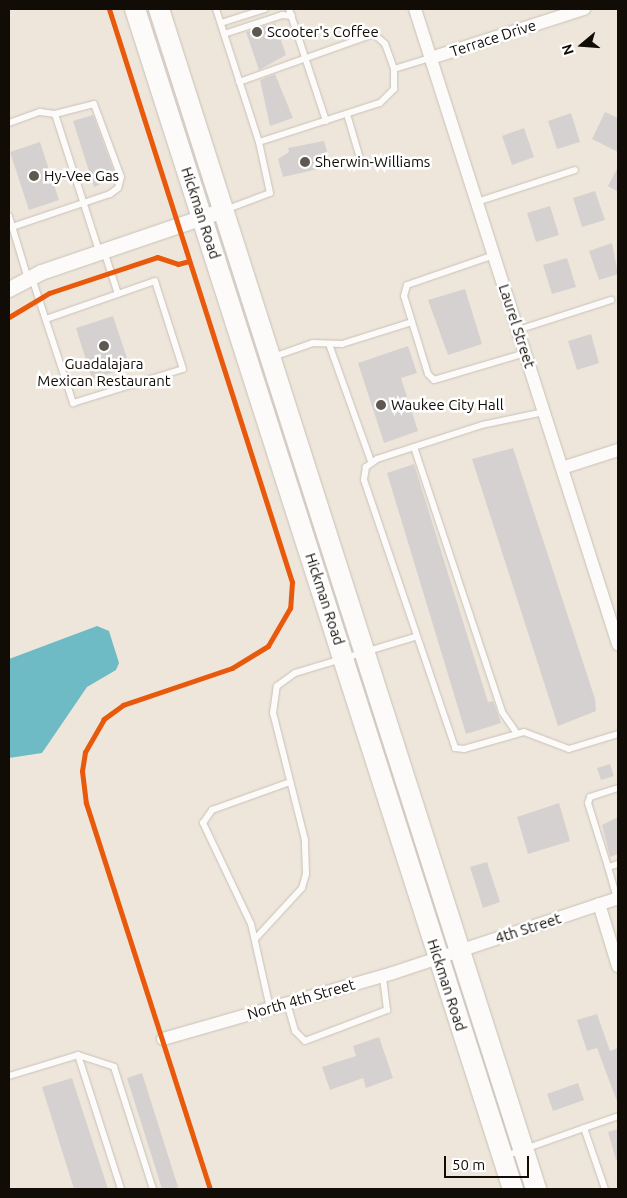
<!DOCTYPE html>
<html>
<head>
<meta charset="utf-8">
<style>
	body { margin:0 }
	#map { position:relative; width:627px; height:1198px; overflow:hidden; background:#eee6da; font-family:Ubuntu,sans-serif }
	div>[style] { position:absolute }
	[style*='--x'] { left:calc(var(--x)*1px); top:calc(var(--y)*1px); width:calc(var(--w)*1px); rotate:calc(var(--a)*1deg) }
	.water>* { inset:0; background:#6fbbc5 }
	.building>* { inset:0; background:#d6d1d1 }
	.roads { filter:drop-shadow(0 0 1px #c8c1b9) drop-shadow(0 0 1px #c8c1b9) }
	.service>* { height:6px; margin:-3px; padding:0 3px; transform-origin:3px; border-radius:3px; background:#fcfbf9 }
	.minor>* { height:12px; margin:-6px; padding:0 6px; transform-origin:6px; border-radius:6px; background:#fcfbf9 }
	.tertiary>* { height:15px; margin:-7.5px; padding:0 7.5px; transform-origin:7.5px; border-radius:7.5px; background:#fcfbf9 }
	.trunk>* { height:20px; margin:-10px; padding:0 10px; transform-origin:10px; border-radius:10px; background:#fcfbf9 }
	.cycleway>* { height:5px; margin:-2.5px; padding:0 2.5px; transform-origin:2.5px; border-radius:2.5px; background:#e8590c }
	.dots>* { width:14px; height:14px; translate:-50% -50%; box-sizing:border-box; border:2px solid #fff; border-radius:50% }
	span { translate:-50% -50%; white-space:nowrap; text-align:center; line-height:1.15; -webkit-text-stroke:5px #fff; paint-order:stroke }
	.poi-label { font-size:15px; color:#110c06 }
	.left { translate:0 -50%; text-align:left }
	.street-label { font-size:15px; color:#110c06 }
	.frame { position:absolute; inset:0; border:10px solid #110c06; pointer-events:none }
	.north { position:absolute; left:557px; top:20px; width:50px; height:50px; -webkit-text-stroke:4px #fff; paint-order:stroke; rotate:252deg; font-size:14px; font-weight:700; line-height:20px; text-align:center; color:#110c06 }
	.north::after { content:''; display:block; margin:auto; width:18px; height:22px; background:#110c06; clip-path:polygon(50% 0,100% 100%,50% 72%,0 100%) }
	.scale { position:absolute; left:444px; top:1156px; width:85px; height:22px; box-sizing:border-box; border:2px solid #110c06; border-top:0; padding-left:6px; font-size:15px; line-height:18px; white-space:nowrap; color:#110c06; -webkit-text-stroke:4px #fff; paint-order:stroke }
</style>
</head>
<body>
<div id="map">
	<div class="water">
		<div style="clip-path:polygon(97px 626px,109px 631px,119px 663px,116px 670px,87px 687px,42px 753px,9px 758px,9px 659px)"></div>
	</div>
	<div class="building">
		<div style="clip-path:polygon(275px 23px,286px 55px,259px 70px,246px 32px)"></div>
		<div style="clip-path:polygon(275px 74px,293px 118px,270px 126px,260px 80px)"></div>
		<div style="clip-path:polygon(605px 112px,618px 118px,618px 152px,592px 139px)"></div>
		<div style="clip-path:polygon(571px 113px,580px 142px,557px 149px,548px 121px)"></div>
		<div style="clip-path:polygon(93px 115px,116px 177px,94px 187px,73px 121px)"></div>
		<div style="clip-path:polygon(524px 128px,534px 157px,512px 165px,502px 136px)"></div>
		<div style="clip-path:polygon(324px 141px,331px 166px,283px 177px,278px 159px,289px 152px,288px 148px)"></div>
		<div style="clip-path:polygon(40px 142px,59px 200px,29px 210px,10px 152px)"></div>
		<div style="clip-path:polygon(618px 167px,618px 192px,608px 186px)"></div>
		<div style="clip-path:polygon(595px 191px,605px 220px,582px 227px,573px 198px)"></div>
		<div style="clip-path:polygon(550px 206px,559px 235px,536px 242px,527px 213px)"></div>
		<div style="clip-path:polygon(612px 243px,618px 274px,599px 280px,589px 251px)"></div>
		<div style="clip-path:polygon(567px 258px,576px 287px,552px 294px,543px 265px)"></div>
		<div style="clip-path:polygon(465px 289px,482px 344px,448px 355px,428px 300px)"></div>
		<div style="clip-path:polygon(113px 316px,130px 367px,92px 379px,76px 328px)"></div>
		<div style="clip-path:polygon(591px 334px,599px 363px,577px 370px,568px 341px)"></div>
		<div style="clip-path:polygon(408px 346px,417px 373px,401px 378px,418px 431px,384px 443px,358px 363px)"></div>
		<div style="clip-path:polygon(513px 448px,595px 699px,596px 711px,558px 726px,472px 459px)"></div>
		<div style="clip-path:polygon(414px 464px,488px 702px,493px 701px,501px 723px,466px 734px,387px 473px)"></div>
		<div style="clip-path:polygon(610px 764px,614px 776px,601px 780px,597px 768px)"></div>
		<div style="clip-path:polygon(559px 803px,570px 841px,528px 854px,517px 817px)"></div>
		<div style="clip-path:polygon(618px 817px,618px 854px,610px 857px,602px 825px)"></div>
		<div style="clip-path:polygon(487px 862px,500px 902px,483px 908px,470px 867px)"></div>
		<div style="clip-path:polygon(597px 1014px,610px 1051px,618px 1048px,618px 1104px,597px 1048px,587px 1051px,577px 1020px)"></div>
		<div style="clip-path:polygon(379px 1037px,393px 1078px,366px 1088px,363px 1078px,330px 1090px,322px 1067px,356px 1056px,353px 1046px)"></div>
		<div style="clip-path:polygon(142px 1073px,178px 1187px,172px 1189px,162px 1189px,127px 1078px)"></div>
		<div style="clip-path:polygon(72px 1078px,108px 1189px,74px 1189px,42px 1087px)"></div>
		<div style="clip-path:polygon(578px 1083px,584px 1100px,553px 1111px,547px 1094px)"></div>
		<div style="clip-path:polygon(618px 1129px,618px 1159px,616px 1160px,608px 1132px)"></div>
	</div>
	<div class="roads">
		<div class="service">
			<div style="--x:216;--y:9;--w:140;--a:72.1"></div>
			<div style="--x:289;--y:9;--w:118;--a:71.7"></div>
			<div style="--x:221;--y:23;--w:46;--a:-17.7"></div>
			<div style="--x:224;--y:34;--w:61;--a:-18.1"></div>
			<div style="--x:282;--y:15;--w:10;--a:6"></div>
			<div style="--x:239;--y:82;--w:143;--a:-19.6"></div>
			<div style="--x:374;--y:34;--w:15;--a:42"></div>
			<div style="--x:385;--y:44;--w:27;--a:70"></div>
			<div style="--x:55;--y:114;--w:144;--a:72.2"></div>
			<div style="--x:347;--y:114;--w:43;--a:73.7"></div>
			<div style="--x:9;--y:123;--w:33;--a:-20"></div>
			<div style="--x:40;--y:112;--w:15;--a:8"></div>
			<div style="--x:55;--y:114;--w:40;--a:-14.4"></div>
			<div style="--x:94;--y:104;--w:78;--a:69.7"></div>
			<div style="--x:121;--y:177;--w:11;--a:105"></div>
			<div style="--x:118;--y:188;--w:10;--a:143"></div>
			<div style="--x:110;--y:194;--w:103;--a:161.4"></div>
			<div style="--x:477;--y:202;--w:103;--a:-18.1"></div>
			<div style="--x:225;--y:210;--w:48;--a:-20.7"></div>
			<div style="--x:270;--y:193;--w:52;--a:-102.2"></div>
			<div style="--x:259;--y:142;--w:127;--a:-17.9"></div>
			<div style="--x:380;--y:103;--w:20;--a:-45"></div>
			<div style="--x:394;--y:89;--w:20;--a:-90"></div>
			<div style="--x:394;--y:69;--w:39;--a:-17"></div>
			<div style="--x:9;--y:216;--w:66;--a:73.2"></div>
			<div style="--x:104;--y:251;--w:45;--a:72"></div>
			<div style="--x:32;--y:278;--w:132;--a:71.8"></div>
			<div style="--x:73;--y:403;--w:115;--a:-17.2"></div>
			<div style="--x:183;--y:369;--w:92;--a:-107.7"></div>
			<div style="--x:155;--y:281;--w:115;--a:160.8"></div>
			<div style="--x:412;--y:322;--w:54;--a:72.9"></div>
			<div style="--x:428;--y:374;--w:8;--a:45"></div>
			<div style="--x:434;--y:380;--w:95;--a:-16.5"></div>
			<div style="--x:518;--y:330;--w:98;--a:-17.9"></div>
			<div style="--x:329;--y:344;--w:124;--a:70.3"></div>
			<div style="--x:273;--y:357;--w:42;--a:-19.3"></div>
			<div style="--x:313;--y:343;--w:29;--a:2"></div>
			<div style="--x:342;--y:344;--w:73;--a:-17.4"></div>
			<div style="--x:412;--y:322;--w:27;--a:-107"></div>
			<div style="--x:404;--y:296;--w:11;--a:-75"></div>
			<div style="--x:407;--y:285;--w:92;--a:-19"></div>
			<div style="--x:544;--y:412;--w:63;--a:168.2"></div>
			<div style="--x:482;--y:425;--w:110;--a:162.1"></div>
			<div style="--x:377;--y:459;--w:14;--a:144"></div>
			<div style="--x:366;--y:467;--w:13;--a:99"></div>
			<div style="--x:364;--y:480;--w:283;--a:71.2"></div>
			<div style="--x:455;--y:748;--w:9;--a:6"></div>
			<div style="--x:464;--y:749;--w:62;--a:-15.8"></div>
			<div style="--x:524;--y:732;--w:48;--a:20.7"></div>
			<div style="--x:569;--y:749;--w:51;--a:-17"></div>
			<div style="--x:414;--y:447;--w:279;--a:71.6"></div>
			<div style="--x:502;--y:712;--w:24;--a:55"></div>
			<div style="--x:618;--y:788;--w:29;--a:162"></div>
			<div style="--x:590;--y:797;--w:6;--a:108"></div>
			<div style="--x:588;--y:803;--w:67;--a:72.6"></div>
			<div style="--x:608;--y:867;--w:10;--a:-17"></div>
			<div style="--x:608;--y:867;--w:32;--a:74"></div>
			<div style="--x:256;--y:938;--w:68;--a:-47.4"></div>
			<div style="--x:302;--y:888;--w:15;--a:-74"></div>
			<div style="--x:306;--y:874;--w:34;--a:-92"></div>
			<div style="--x:305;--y:840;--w:131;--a:-104.1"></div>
			<div style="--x:273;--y:713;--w:27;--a:-82"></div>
			<div style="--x:277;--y:686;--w:22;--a:-36"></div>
			<div style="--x:295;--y:673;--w:125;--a:-16.7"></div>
			<div style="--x:287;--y:1003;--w:29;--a:74"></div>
			<div style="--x:295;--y:1031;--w:14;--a:45"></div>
			<div style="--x:305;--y:1041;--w:88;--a:-20.7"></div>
			<div style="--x:387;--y:1010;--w:34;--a:-97"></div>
			<div style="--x:270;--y:1008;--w:86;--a:-102.7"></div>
			<div style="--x:251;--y:924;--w:112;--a:-115.4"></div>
			<div style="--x:203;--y:823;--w:16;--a:-55"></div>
			<div style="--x:212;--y:810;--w:83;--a:-19.7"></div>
			<div style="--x:78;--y:1055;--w:38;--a:18"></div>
			<div style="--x:114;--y:1067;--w:128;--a:72.3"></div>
			<div style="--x:9;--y:1076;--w:72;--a:-16.9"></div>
			<div style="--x:78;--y:1055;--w:141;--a:72.2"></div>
			<div style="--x:584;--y:1128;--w:36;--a:-19"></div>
			<div style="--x:505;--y:1156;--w:84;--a:-19.5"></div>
			<div style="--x:584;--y:1128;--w:65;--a:71"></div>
		</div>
		<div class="minor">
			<div style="--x:415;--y:9;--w:667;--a:72.27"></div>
			<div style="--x:431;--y:58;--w:161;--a:-17.8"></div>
			<div style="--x:562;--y:468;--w:59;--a:-17.8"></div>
			<div style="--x:599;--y:904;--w:65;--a:73"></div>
			<div style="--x:163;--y:1039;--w:239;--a:-16"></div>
			<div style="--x:393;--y:973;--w:237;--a:-18.4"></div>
		</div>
		<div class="tertiary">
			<div style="--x:9;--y:289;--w:36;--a:-28"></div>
			<div style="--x:41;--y:272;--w:192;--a:-18.8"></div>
		</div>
		<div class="trunk">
			<div style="--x:135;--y:9;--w:1239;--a:72.24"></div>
			<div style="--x:159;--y:9;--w:1239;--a:72.28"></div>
		</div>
	</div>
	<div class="cycleway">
		<div style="--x:109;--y:9;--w:602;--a:72.29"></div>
		<div style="--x:292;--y:582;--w:26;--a:94"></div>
		<div style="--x:290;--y:608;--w:44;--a:120.1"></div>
		<div style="--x:268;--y:646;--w:42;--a:148.6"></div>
		<div style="--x:232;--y:668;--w:115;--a:161.3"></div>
		<div style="--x:123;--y:705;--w:24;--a:144"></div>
		<div style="--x:104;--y:719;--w:38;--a:120"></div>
		<div style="--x:85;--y:752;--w:19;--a:99"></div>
		<div style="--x:82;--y:771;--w:32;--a:83"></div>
		<div style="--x:86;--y:803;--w:405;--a:72.2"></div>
		<div style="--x:9;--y:317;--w:47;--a:-31"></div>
		<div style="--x:49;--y:293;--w:114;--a:-18.4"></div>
		<div style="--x:157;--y:257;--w:22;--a:18"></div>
		<div style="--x:178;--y:264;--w:11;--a:-15"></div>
	</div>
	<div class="dots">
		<div style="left:257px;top:32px;background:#5e5850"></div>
		<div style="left:305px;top:162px;background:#5e5850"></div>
		<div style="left:34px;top:176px;background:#5e5850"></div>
		<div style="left:104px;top:346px;background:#5e5850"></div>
		<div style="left:381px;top:405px;background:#5e5850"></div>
	</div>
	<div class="poi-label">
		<span class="left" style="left:267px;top:32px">Scooter's Coffee</span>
		<span class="left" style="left:315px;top:162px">Sherwin-Williams</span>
		<span class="left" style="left:44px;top:176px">Hy-Vee Gas</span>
		<span style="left:104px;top:372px">Guadalajara<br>Mexican Restaurant</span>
		<span class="left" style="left:391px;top:405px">Waukee City Hall</span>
	</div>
	<div class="street-label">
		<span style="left:493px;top:38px;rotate:-18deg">Terrace Drive</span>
		<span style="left:201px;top:213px;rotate:72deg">Hickman Road</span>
		<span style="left:517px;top:326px;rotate:72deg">Laurel Street</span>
		<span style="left:325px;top:599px;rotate:72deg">Hickman Road</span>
		<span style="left:528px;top:928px;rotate:-18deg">4th Street</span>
		<span style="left:447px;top:985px;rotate:72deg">Hickman Road</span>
		<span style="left:301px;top:999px;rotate:-16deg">North 4th Street</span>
	</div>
	<div class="frame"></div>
	<div class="north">N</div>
	<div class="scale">50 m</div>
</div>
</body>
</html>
